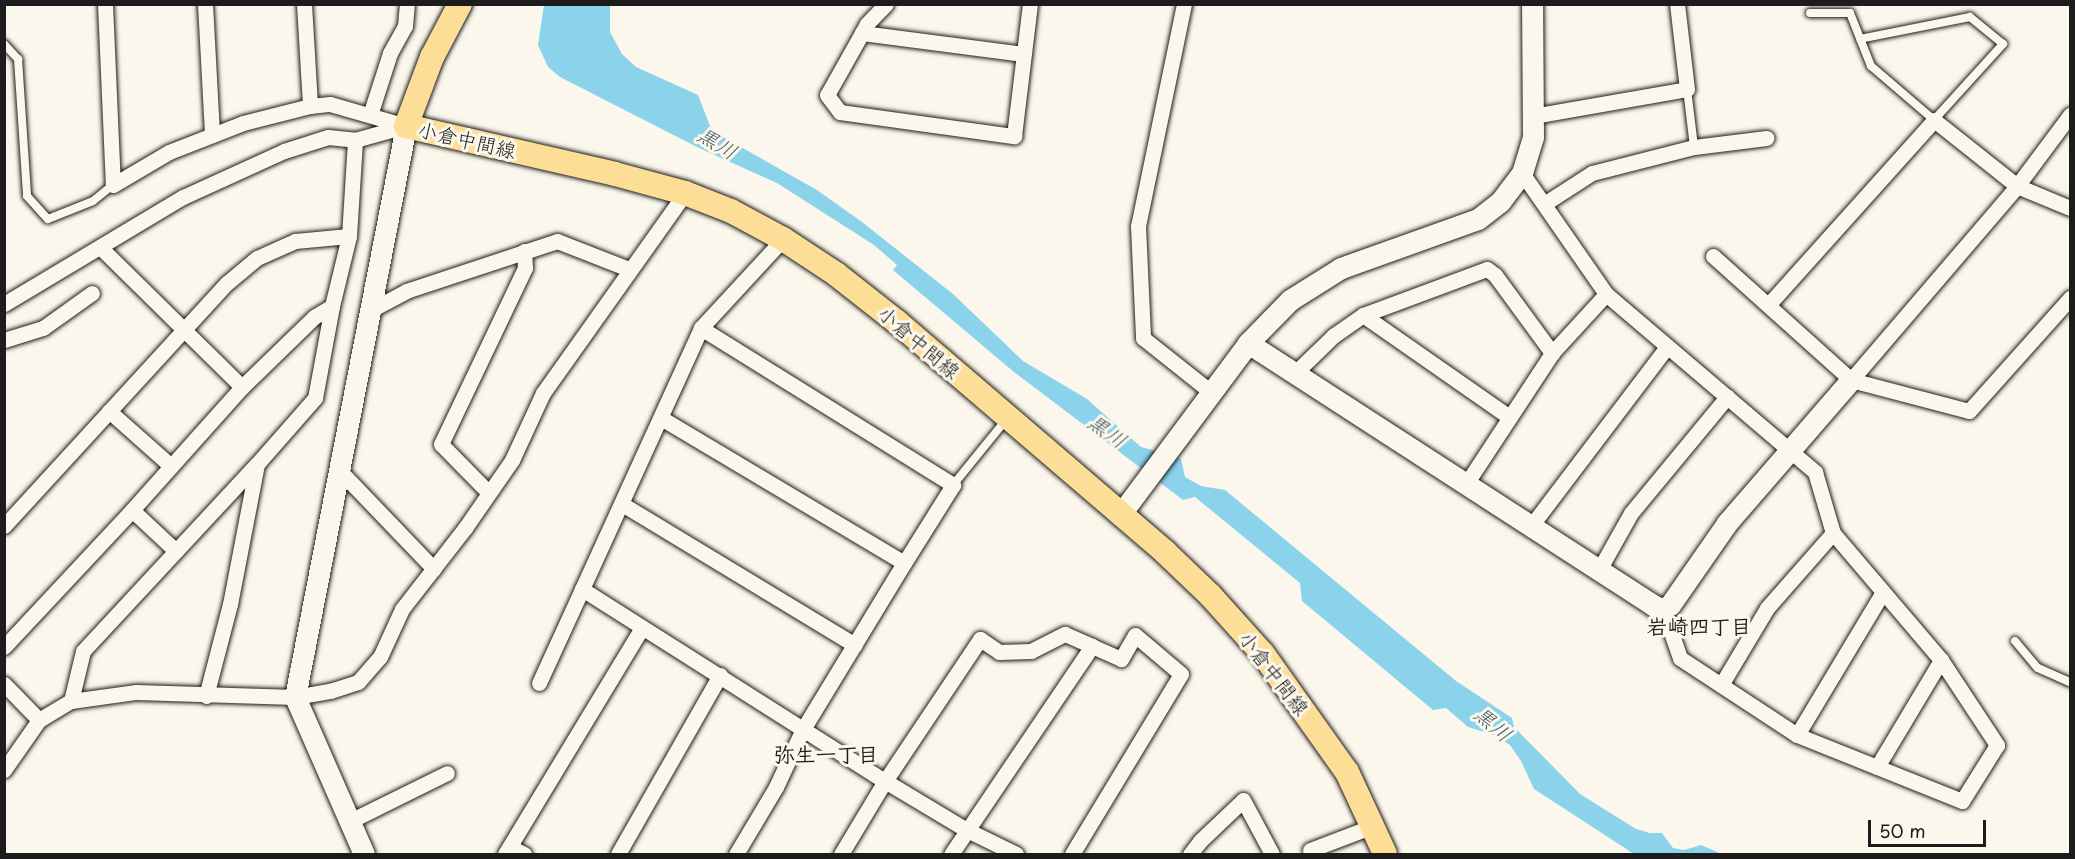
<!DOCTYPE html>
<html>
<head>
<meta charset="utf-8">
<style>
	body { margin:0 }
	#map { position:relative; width:2075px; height:859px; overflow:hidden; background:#fbf7ec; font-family:"Playpen Sans","Klee One",sans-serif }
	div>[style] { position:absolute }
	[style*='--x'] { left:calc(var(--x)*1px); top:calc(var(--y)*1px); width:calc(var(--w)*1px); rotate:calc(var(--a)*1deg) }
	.water>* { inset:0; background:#8ad3eb }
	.roads { filter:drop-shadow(0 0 2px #1c1c1c) drop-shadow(0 0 2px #1c1c1c) }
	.lane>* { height:8px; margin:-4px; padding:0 4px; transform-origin:4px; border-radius:4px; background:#fbf7ec }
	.street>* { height:15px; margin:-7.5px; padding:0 7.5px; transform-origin:7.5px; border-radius:7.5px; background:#fbf7ec }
	.secondary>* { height:21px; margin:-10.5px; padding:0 10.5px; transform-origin:10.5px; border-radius:10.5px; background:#fbf7ec }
	.primary>* { height:24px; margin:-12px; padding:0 12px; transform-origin:12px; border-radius:12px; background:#fdde96 }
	span { translate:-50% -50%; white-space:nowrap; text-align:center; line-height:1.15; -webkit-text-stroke:6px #fbf7ec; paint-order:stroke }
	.street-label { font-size:20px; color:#1c1c1c }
	.water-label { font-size:21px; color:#425c64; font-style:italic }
	.neighbourhood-label { font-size:21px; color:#1c1c1c; font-weight:700 }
	.frame { position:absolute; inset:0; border:6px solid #1c1c1c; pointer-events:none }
	.scale { position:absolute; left:1868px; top:820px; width:118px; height:27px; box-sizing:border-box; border:3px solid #1c1c1c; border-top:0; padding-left:8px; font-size:18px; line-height:21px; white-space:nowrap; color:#1c1c1c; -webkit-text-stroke:4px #fbf7ec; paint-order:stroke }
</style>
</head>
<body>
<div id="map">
	<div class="water">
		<div style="clip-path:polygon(544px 5px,610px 5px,610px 32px,622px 54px,636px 67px,698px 95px,710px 126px,716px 133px,817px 190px,862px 222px,953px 294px,1023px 361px,1087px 399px,1141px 447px,1175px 456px,1181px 459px,1185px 477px,1201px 486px,1225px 490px,1456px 681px,1512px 718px,1514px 727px,1580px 794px,1636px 829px,1650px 833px,1662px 833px,1673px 848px,1684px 850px,1701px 845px,1722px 854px,1634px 854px,1534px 789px,1521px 761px,1510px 745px,1494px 735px,1468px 727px,1446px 708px,1433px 710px,1302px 601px,1300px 583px,1195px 497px,1183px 500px,1014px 372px,893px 270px,897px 265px,874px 245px,777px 183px,697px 147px,560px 77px,548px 67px,538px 45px)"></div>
	</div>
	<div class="roads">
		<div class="lane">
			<div style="--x:1810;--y:13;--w:40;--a:0"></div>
			<div style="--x:1850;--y:13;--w:57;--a:68.4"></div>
			<div style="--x:1871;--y:66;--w:83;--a:40.6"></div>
			<div style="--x:1934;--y:120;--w:103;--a:-47.8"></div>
			<div style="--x:2003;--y:44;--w:43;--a:-140.7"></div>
			<div style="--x:1970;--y:17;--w:112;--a:168.7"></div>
			<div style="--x:4;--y:44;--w:21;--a:47"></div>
			<div style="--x:18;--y:59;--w:137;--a:86.2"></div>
			<div style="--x:27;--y:196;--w:31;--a:48"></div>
			<div style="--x:48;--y:219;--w:48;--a:-21.8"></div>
			<div style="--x:93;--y:201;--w:26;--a:-39"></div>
			<div style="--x:1687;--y:89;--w:58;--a:83.1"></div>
			<div style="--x:953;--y:485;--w:82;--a:-50.9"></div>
			<div style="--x:2015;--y:641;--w:35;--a:50"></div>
			<div style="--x:2038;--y:668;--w:35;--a:24"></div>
		</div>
		<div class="street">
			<div style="--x:105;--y:4;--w:181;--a:87.5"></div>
			<div style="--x:113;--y:185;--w:65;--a:-30.5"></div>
			<div style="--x:169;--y:152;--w:79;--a:-21.4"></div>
			<div style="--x:243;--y:123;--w:69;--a:-14.2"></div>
			<div style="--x:310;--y:106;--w:20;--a:-6"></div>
			<div style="--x:330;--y:104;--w:79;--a:16.1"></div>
			<div style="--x:205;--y:4;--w:131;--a:86.9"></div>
			<div style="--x:304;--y:4;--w:102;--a:86.6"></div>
			<div style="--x:886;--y:4;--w:28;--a:134"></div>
			<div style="--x:867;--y:24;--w:81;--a:119.4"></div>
			<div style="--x:827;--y:95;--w:21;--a:53"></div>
			<div style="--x:840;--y:112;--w:176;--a:7.9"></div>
			<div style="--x:1014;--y:136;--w:133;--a:-83.1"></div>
			<div style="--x:1184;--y:4;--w:227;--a:101.7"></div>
			<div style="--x:1138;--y:226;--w:112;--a:87.4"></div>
			<div style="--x:1143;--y:338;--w:87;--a:38.5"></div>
			<div style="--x:862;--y:33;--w:163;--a:7.4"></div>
			<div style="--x:370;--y:115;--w:65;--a:-72.1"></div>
			<div style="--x:390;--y:53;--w:31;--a:-61"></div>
			<div style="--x:405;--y:26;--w:22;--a:-85"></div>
			<div style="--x:1533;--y:116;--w:156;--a:-9.9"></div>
			<div style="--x:1687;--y:89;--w:86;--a:-96.7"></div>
			<div style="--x:1522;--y:173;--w:147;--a:55.2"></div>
			<div style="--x:1606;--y:294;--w:275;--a:40.4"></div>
			<div style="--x:1815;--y:472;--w:64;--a:73.6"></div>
			<div style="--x:1833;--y:533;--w:167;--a:49.6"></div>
			<div style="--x:1941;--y:660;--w:102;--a:56.6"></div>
			<div style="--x:1997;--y:745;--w:66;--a:122"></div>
			<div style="--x:1962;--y:801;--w:178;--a:-158.2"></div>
			<div style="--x:1797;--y:735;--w:140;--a:-146.7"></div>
			<div style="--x:1680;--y:658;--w:52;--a:-109.1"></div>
			<div style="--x:1544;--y:204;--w:57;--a:-32.9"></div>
			<div style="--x:1592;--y:173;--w:105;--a:-14.3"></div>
			<div style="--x:1694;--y:147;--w:73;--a:-7.1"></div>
			<div style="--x:783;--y:239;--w:121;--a:132.7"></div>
			<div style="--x:701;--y:328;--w:287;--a:114.5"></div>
			<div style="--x:582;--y:589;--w:359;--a:32.4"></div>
			<div style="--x:885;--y:781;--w:93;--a:31"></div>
			<div style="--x:965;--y:829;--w:57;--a:26.1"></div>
			<div style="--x:101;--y:248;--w:198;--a:44.6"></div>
			<div style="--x:1713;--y:256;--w:186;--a:41.9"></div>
			<div style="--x:1851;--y:380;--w:122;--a:14.7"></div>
			<div style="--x:1969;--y:411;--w:152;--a:-48.2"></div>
			<div style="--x:4;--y:304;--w:209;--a:-30.9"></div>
			<div style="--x:183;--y:197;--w:111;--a:-24.5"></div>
			<div style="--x:284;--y:151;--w:46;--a:-17.7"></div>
			<div style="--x:328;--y:137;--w:27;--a:6"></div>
			<div style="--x:355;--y:140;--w:52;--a:-15.6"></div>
			<div style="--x:1769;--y:304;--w:247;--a:-48.1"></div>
			<div style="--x:1934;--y:120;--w:106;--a:38.5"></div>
			<div style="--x:2017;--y:186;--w:57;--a:22.5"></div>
			<div style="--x:371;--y:310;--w:40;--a:-28"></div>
			<div style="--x:406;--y:291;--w:159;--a:-18.3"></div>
			<div style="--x:557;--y:241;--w:77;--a:21.3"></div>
			<div style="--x:1363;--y:315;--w:177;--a:34.9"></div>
			<div style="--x:701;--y:328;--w:297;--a:31.9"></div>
			<div style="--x:953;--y:485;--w:92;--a:122.1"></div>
			<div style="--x:4;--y:340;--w:41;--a:-17.1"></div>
			<div style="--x:43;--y:328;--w:60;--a:-35.5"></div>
			<div style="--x:1295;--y:373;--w:53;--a:-44.2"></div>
			<div style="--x:1333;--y:336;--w:37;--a:-35"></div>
			<div style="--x:1363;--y:315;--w:132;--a:-20.4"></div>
			<div style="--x:1487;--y:269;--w:10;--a:37"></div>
			<div style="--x:1495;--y:275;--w:97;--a:53.8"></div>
			<div style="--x:1851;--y:380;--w:255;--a:-49.4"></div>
			<div style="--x:2017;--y:186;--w:89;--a:-53.3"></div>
			<div style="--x:109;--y:411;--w:83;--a:41.6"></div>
			<div style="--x:661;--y:418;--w:283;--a:30.8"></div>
			<div style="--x:904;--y:563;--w:194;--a:121.3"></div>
			<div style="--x:803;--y:729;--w:64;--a:115"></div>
			<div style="--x:776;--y:787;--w:78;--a:120.8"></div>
			<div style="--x:257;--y:464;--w:88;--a:-48.7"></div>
			<div style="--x:315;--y:398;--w:94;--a:-79.5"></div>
			<div style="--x:332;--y:306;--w:72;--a:-76.3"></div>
			<div style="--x:349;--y:236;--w:96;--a:-86.4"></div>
			<div style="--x:339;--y:470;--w:137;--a:46.2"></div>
			<div style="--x:1466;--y:484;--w:157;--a:-56.7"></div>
			<div style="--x:1552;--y:353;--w:80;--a:-47.5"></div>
			<div style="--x:488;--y:492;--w:67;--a:-134.4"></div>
			<div style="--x:441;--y:444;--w:195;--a:-64.5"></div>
			<div style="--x:525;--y:268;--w:17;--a:-93"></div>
			<div style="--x:622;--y:504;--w:272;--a:31.2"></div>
			<div style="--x:132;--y:510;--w:60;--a:43"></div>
			<div style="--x:4;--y:526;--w:330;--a:-47.5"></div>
			<div style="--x:227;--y:283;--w:39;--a:-40"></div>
			<div style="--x:257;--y:258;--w:42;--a:-24.1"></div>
			<div style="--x:295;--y:241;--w:54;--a:-5.3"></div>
			<div style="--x:1531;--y:526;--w:225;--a:-52.8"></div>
			<div style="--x:1599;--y:570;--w:65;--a:-60.7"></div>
			<div style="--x:1631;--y:513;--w:151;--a:-50.4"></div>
			<div style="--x:4;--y:647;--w:187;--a:-46.9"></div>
			<div style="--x:132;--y:510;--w:165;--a:-48.2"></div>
			<div style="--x:242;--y:387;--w:100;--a:-44.2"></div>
			<div style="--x:314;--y:317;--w:21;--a:-31"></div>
			<div style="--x:539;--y:683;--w:103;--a:-65.4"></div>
			<div style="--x:4;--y:684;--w:50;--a:45.8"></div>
			<div style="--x:1721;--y:685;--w:90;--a:-59.1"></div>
			<div style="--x:1767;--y:608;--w:100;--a:-48.7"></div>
			<div style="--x:71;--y:701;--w:51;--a:-76.5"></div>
			<div style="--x:83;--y:651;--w:255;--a:-47.1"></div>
			<div style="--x:257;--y:464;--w:143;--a:100.9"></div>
			<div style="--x:230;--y:604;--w:95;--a:104.6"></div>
			<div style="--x:1797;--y:735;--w:167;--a:-59"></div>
			<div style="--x:1877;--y:767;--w:125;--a:-59.1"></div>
			<div style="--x:4;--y:770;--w:61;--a:-55"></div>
			<div style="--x:39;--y:720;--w:37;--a:-31"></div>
			<div style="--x:71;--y:701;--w:66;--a:-7.9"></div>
			<div style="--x:136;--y:692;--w:159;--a:1.8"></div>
			<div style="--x:295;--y:697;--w:36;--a:-10"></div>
			<div style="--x:330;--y:691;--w:29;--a:-18"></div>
			<div style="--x:358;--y:682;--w:33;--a:-49"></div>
			<div style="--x:380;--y:657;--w:53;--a:-65.4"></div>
			<div style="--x:402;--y:609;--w:103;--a:-52.1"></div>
			<div style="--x:465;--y:528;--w:83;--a:-55.3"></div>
			<div style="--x:512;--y:460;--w:74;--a:-65.2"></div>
			<div style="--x:543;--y:393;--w:245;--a:-54.6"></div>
			<div style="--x:350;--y:821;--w:108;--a:-26.3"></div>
			<div style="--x:510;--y:847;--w:16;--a:27"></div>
			<div style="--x:1310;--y:850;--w:67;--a:-20.9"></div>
			<div style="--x:505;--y:854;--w:264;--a:-58.8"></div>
			<div style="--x:618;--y:854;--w:206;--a:-60.3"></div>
			<div style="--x:841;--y:854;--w:85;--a:-58.9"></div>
			<div style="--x:885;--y:781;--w:171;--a:-56.2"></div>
			<div style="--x:980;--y:639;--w:23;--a:34"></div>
			<div style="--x:999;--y:652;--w:32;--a:-2"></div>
			<div style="--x:1031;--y:651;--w:38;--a:-27"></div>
			<div style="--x:1065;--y:634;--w:30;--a:24"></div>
			<div style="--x:1092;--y:646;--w:251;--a:124.1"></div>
			<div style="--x:1072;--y:854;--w:210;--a:-58.8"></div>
			<div style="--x:1181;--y:674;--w:60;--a:-139.7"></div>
			<div style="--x:1135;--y:635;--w:28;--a:120"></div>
			<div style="--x:1121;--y:659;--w:32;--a:-156"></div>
			<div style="--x:1190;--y:854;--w:16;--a:-52"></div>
			<div style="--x:1200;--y:841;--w:59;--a:-43.6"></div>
			<div style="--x:1243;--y:800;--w:61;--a:61.8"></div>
		</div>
		<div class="secondary">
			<div style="--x:1248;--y:343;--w:484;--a:32.9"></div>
			<div style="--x:1654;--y:606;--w:9;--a:18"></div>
			<div style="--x:1663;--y:609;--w:8;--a:-30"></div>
			<div style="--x:1670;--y:605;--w:100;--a:-55.2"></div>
			<div style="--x:1727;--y:523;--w:189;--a:-49.1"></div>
			<div style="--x:1120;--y:515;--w:214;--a:-53.3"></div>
			<div style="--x:1248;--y:343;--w:60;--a:-45.7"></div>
			<div style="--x:1290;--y:300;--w:60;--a:-32.1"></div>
			<div style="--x:1341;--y:268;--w:145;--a:-19.7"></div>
			<div style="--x:1478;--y:219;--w:28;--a:-38"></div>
			<div style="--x:1500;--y:202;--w:36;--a:-53"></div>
			<div style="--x:1522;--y:173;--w:38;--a:-73"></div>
			<div style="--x:1533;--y:137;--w:133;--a:-90.4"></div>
			<div style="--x:364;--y:854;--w:171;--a:-113.7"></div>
			<div style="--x:295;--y:697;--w:582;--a:-79"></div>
		</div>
		<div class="primary">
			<div style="--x:460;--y:4;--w:60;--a:117.8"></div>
			<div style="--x:432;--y:57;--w:74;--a:110.6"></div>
			<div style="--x:406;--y:126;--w:214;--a:12.9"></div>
			<div style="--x:615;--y:174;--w:73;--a:15.2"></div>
			<div style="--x:685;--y:193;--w:49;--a:21.4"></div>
			<div style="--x:731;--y:211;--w:59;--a:28.3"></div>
			<div style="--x:783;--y:239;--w:64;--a:33.4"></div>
			<div style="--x:836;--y:274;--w:78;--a:38.2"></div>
			<div style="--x:897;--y:322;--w:353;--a:40.6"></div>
			<div style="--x:1165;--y:552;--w:62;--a:43.7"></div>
			<div style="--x:1210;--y:595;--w:79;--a:48.1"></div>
			<div style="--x:1263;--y:654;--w:145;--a:54.6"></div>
			<div style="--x:1347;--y:772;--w:90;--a:65.1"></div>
		</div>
	</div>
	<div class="street-label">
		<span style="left:467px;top:140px;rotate:13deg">小倉中間線</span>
		<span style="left:919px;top:342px;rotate:40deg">小倉中間線</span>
		<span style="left:1274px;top:673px;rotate:52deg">小倉中間線</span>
	</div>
	<div class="water-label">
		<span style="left:718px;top:142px;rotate:31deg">黒川</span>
		<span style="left:1108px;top:430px;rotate:35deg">黒川</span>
		<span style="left:1494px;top:723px;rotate:40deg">黒川</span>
	</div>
	<div class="neighbourhood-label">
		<span style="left:1699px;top:625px">岩崎四丁目</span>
		<span style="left:826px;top:753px">弥生一丁目</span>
	</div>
	<div class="frame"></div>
	<div class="scale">50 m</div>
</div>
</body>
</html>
